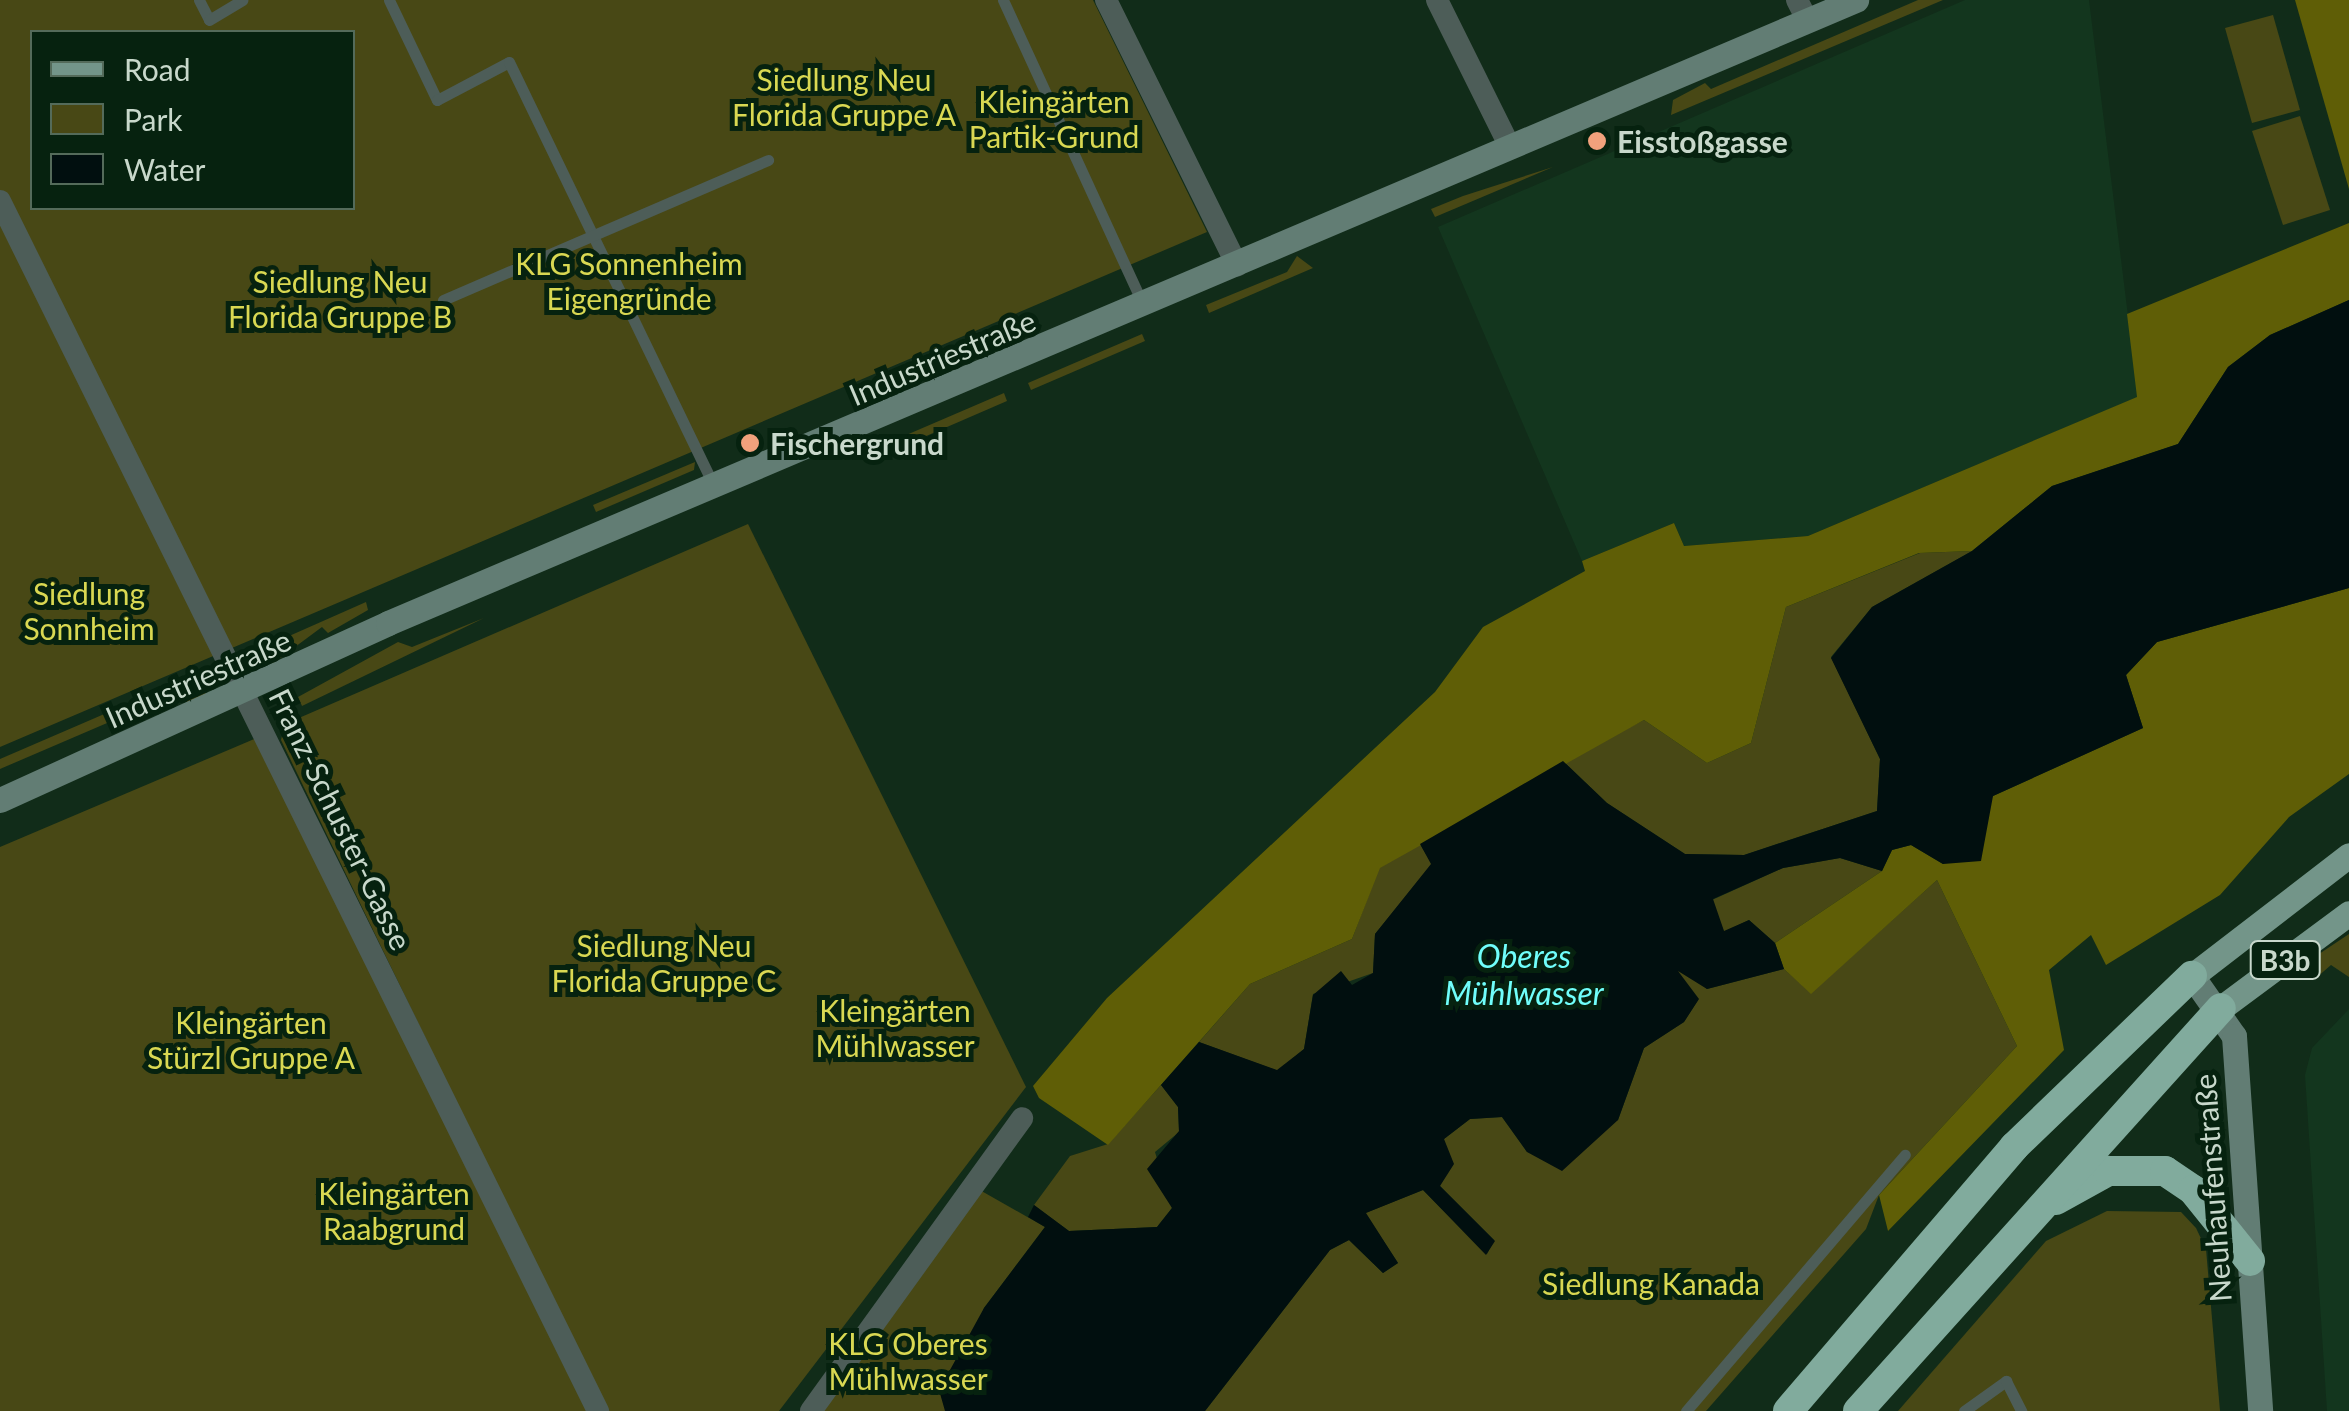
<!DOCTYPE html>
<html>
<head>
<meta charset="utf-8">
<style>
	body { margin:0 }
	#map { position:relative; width:2349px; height:1411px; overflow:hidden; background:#112c19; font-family:Lato,sans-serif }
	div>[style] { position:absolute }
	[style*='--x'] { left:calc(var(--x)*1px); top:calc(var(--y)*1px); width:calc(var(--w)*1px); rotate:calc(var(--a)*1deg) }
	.built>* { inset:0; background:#13361e }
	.green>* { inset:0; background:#484815 }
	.forest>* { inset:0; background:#5f5e06 }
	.water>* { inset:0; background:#010f0f }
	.lane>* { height:11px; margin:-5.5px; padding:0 5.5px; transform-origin:5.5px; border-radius:5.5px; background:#4d5d58 }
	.street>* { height:22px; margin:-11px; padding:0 11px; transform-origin:11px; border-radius:11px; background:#4d5d58 }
	.secondary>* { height:25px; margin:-12.5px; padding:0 12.5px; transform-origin:12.5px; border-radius:12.5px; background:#627d74 }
	.primary>* { height:25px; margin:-12.5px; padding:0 12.5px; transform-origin:12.5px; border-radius:12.5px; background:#739589 }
	.highway>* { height:30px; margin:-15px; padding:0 15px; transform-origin:15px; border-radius:15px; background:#81ab9d }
	.dots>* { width:28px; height:28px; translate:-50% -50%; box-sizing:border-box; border:5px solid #06220f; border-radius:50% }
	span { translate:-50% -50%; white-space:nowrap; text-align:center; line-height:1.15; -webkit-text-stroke:10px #06220f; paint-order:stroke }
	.shield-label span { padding:2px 8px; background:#06220f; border:2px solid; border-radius:8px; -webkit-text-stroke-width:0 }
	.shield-label { font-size:28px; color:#c8d8cb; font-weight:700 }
	.park-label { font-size:30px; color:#d9d852 }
	.poi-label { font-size:30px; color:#c8d8cb; font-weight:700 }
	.left { translate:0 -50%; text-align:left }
	.street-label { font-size:30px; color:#c8d8cb }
	.water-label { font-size:32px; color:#70fefb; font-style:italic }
	.legend { position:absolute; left:30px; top:30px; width:325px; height:180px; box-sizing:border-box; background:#06220f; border:2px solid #546b5a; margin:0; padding:12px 18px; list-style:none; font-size:30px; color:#c8d8cb }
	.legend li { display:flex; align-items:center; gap:20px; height:50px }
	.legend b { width:50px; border:2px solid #546b5a }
</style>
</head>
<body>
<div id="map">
	<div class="built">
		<div style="clip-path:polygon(1965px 0,2089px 0,2138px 397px,1808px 536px,1684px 546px,1674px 523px,1582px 561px,1438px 227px)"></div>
		<div style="clip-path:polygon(2349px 1009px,2349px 1411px,2327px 1411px,2305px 1075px,2312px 1048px)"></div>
	</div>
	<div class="green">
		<div style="clip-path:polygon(evenodd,0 0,1093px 0,1207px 232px,0 747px,0 0,32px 32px,352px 32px,352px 208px,32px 208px,32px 32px)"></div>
		<div style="clip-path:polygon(1918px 0,1943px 0,1671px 115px,1673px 100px,1705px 83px,1711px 89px)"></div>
		<div style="clip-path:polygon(2273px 15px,2300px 110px,2252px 123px,2225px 28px)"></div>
		<div style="clip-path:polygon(2300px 116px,2330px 210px,2283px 225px,2252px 131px)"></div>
		<div style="clip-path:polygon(1553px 167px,1435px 217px,1431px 209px,1463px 196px)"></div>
		<div style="clip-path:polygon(1297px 256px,1313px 268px,1209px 313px,1206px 305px,1287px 272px)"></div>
		<div style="clip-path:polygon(1142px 334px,1145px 341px,1031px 390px,1028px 383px)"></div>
		<div style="clip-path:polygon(1004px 393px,1007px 401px,887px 453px,883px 445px)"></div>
		<div style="clip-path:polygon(695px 462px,694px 470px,596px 512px,593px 505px)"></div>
		<div style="clip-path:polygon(748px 524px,1026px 1087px,779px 1411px,606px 1411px,281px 740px,285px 724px)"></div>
		<div style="clip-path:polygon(1972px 551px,1872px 607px,1831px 657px,1880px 759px,1877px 811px,1744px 855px,1685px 854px,1607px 803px,1563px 761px,1644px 720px,1707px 763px,1751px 743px,1786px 607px,1920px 553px)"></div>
		<div style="clip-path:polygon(366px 602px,368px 610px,328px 633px,322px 627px,272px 664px,262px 648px)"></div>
		<div style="clip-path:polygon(484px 618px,302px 706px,298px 697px,398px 642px,412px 647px)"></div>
		<div style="clip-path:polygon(197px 674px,208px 699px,192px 706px,177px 693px,0 769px,0 759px)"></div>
		<div style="clip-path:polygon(259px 737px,589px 1411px,0 1411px,0 847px)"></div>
		<div style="clip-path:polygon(1420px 844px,1432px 864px,1375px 934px,1373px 973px,1313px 994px,1304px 1049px,1278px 1071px,1199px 1042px,1250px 984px,1352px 939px,1379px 868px)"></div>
		<div style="clip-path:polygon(1840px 858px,1882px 871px,1775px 943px,1749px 920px,1724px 932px,1712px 900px,1783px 868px)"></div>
		<div style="clip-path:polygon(1937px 880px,2017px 1046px,1879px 1195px,1866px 1229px,1706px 1411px,1205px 1411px,1330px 1250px,1349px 1240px,1383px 1273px,1398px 1263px,1365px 1213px,1423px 1190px,1487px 1254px,1494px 1240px,1440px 1186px,1444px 1139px,1470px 1119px,1502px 1117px,1527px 1152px,1618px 1120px,1644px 1048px,1684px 1022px,1698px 1000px,1677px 971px,1683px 966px,1707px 989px,1784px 969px,1811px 993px)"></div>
		<div style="clip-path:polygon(2349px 934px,2349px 977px,2331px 965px,2316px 978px,2304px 964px)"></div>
		<div style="clip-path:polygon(1161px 1085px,1178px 1107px,1179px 1132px,1155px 1152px,1172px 1208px,1157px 1227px,1069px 1231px,1034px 1205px,1070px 1156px,1108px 1144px)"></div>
		<div style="clip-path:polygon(978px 1189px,1045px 1227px,984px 1308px,945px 1411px,823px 1411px)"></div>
		<div style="clip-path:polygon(2107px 1211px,2181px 1212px,2196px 1228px,2206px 1249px,2220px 1411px,1898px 1411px,2046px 1241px)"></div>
	</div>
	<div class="forest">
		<div style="clip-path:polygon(2295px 0,2349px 0,2349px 189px)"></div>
		<div style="clip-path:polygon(2349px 223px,2349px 300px,2270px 335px,2228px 367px,2178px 444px,2052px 486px,1972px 551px,1919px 553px,1786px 607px,1751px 743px,1707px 763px,1644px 720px,1380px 868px,1352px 939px,1250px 984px,1108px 1145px,1039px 1098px,1033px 1086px,1107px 998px,1435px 692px,1483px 627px,1585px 571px,1582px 561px,1674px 523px,1684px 546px,1808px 536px,2137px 397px,2127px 314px)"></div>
		<div style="clip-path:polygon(2349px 588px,2349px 774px,2289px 817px,2220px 895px,2106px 965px,2091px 935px,2049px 970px,2064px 1050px,1888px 1231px,1879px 1195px,2017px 1046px,1937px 880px,1811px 994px,1784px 969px,1775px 943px,1882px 871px,1892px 850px,1911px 845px,1943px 864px,1993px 796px,2143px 728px,2126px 675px,2157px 642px)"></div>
	</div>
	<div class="water">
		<div style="clip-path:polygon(2349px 300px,2349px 588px,2157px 642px,2126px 675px,2143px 728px,1993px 796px,1981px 861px,1943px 864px,1911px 845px,1892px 850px,1882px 871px,1840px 858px,1783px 868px,1713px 899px,1724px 931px,1749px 920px,1775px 943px,1784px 969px,1707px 989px,1678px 971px,1699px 999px,1684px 1022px,1644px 1048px,1618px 1120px,1562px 1171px,1527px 1152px,1502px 1117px,1470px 1119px,1444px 1139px,1454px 1164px,1440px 1186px,1495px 1241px,1486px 1255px,1423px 1190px,1366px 1213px,1398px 1263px,1383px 1273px,1349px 1240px,1330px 1250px,1205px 1411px,945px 1411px,939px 1390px,984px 1308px,1045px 1227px,1028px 1217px,1034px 1205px,1069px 1231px,1157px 1227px,1172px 1208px,1147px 1169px,1179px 1131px,1178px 1107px,1161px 1085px,1199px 1042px,1277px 1070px,1304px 1049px,1313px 995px,1341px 971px,1352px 985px,1373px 973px,1375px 934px,1431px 864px,1420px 844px,1563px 761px,1607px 803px,1685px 854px,1744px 855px,1877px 811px,1880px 759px,1831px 658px,1872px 607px,1972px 551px,2052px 486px,2178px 444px,2228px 367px,2270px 335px)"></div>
	</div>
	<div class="lane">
		<div style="--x:199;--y:0;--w:22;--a:63"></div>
		<div style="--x:209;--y:20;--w:39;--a:-31"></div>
		<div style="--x:389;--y:0;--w:111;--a:64.4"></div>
		<div style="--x:437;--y:100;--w:81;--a:-27.8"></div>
		<div style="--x:509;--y:62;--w:469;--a:64.2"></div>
		<div style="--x:1003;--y:0;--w:336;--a:65.3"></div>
		<div style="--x:443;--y:300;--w:354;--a:-23.3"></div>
		<div style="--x:1686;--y:1411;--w:337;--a:-49.5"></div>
		<div style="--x:1964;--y:1411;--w:52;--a:-35.5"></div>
		<div style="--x:2006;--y:1381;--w:34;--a:63"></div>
	</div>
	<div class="street">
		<div style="--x:1106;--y:0;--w:296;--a:63.7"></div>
		<div style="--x:1437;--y:0;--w:164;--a:63.6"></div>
		<div style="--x:1797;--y:0;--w:22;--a:63"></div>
		<div style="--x:0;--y:201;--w:1350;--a:63.7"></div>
		<div style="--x:811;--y:1411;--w:361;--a:-54.2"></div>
	</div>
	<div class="secondary">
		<div style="--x:0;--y:800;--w:426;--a:-24.5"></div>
		<div style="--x:388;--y:623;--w:1595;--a:-23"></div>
		<div style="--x:2192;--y:976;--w:73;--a:55"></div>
		<div style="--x:2234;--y:1036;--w:376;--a:86"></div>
	</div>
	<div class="primary">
		<div style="--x:2192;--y:976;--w:198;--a:-37.6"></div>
		<div style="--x:2221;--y:1008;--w:159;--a:-36.6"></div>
	</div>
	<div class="highway">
		<div style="--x:2056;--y:1200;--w:60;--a:-29.1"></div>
		<div style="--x:2108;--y:1171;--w:57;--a:0"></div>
		<div style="--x:2165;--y:1171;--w:34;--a:34"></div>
		<div style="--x:2193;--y:1190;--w:91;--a:51.2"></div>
		<div style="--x:1788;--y:1411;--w:348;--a:-49.4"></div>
		<div style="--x:2014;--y:1147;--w:247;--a:-43.9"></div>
		<div style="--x:1858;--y:1411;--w:542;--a:-47.99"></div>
	</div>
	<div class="dots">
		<div style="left:1597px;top:141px;background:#f1a17c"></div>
		<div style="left:750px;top:443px;background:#f1a17c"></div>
	</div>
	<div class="shield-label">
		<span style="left:2285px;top:960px">B3b</span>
	</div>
	<div class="park-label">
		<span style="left:844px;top:96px">Siedlung Neu<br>Florida Gruppe A</span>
		<span style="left:1054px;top:118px">Kleingärten<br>Partik-Grund</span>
		<span style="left:629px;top:280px">KLG Sonnenheim<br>Eigengründe</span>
		<span style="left:340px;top:298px">Siedlung Neu<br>Florida Gruppe B</span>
		<span style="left:89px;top:610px">Siedlung<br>Sonnheim</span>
		<span style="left:664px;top:962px">Siedlung Neu<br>Florida Gruppe C</span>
		<span style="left:895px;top:1027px">Kleingärten<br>Mühlwasser</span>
		<span style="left:251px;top:1039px">Kleingärten<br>Stürzl Gruppe A</span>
		<span style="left:394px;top:1210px">Kleingärten<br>Raabgrund</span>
		<span style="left:1651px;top:1283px">Siedlung Kanada</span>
		<span style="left:908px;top:1360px">KLG Oberes<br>Mühlwasser</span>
	</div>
	<div class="poi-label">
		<span class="left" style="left:1617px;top:141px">Eisstoßgasse</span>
		<span class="left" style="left:770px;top:443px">Fischergrund</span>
	</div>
	<div class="street-label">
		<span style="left:942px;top:357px;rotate:-23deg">Industriestraße</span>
		<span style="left:198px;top:678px;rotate:-24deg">Industriestraße</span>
		<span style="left:341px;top:819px;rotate:64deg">Franz-Schuster-Gasse</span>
		<span style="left:2212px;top:1188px;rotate:-94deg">Neuhaufenstraße</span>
	</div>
	<div class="water-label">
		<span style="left:1524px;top:975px">Oberes<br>Mühlwasser</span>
	</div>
	<ul class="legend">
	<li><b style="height:12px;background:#739589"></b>Road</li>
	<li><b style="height:28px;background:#484815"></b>Park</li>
	<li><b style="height:28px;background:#010f0f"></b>Water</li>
	</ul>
</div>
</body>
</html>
